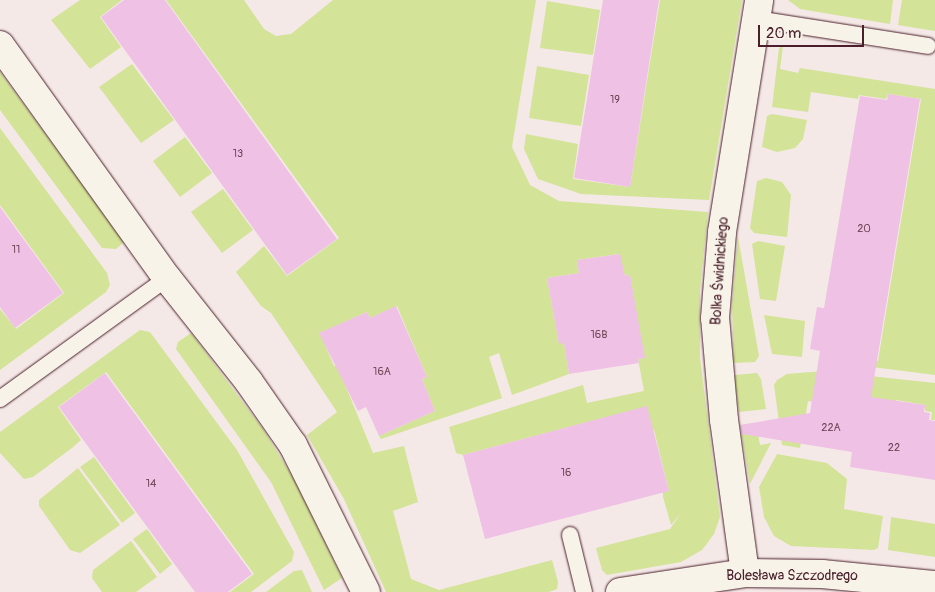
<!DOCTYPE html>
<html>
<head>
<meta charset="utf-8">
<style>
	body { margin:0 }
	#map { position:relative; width:935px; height:592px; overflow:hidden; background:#f5e9e7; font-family:Pangolin,sans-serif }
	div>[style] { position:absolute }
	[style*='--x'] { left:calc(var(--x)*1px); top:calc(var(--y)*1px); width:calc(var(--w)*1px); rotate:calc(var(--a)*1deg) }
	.green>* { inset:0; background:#d3e397 }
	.building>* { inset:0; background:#efc1e5 }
	.roads { filter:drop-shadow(0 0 1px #4a1f2b) drop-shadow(0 0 1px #4a1f2b) }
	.service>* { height:16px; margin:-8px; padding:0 8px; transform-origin:8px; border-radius:8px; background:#f7f3e8 }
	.minor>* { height:28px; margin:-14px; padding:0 14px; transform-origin:14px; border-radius:14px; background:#f7f3e8 }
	span { translate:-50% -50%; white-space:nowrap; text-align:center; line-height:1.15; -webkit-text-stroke:4px #f7f3e8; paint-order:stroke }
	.number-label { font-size:11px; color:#73485a }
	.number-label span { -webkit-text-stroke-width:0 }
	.street-label { font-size:14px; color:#4a1f2b }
	.scale { position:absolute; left:758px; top:25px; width:106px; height:22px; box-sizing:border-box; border:2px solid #4a1f2b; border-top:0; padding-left:6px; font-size:15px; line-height:18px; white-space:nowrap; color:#4a1f2b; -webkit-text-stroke:4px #f7f3e8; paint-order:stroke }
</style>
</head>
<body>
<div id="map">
	<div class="green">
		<div style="clip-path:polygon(80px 0,122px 0,100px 17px,121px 47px,90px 69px,51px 20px)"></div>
		<div style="clip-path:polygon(166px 0,244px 0,264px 29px,276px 36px,291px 34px,333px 0,536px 0,512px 147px,530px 185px,559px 201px,708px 212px,700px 290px,700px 358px,720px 517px,714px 534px,702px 550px,681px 562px,607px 575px,602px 570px,596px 548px,670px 529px,681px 513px,671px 525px,663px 497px,663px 492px,669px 491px,654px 430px,609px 441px,603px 418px,463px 455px,456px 453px,449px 427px,583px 385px,587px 403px,644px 391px,638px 359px,644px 358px,630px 275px,625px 276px,619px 254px,577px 260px,579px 273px,547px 278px,559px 343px,564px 343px,569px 374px,512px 395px,499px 353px,489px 357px,502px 398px,381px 439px,379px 436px,435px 411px,422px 379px,427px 377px,397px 306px,370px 318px,367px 312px,320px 333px,334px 366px,337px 365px,373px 453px,404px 446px,418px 502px,393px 511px,411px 579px,439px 590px,552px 560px,558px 582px,557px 589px,549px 592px,386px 592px,344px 499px,307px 435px,337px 412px,271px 313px,261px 306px,236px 272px,264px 246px,287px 276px,339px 238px)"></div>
		<div style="clip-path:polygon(660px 0,742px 0,709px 200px,581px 194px,538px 179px,524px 149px,526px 134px,578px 144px,573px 179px,630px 187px)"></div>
		<div style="clip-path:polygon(788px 0,893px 0,890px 24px,800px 9px)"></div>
		<div style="clip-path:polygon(902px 0,935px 0,935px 31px,898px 25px)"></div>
		<div style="clip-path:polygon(547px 1px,600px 10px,593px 55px,540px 48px)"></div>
		<div style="clip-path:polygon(783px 46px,780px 69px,798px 73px,800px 68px,935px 89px,935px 375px,864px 366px,865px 359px,878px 361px,921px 99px,888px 94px,886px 99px,859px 95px,858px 99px,811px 92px,808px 112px,772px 107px,779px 48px)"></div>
		<div style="clip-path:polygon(132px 64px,174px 120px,141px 143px,99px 87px)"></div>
		<div style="clip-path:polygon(537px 66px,589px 75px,581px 126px,529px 118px)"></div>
		<div style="clip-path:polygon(0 72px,124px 242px,116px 249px,102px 248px,0 110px)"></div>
		<div style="clip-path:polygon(772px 114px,807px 120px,803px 139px,795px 148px,777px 152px,762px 147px,767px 116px)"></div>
		<div style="clip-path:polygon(0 128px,107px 273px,110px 285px,106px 292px,0 370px,0 309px,16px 329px,64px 293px,0 205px)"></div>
		<div style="clip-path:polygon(185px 137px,212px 173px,180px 197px,153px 161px)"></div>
		<div style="clip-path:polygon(766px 178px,782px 182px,791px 195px,787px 237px,754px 233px,750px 228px,757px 181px)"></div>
		<div style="clip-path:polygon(223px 189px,253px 230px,222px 253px,191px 212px)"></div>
		<div style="clip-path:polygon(738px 237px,759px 356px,755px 362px,734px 363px,732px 307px)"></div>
		<div style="clip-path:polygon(758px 241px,785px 246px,776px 301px,760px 299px,752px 244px)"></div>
		<div style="clip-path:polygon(764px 315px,805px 321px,802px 357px,772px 354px)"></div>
		<div style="clip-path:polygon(140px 330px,150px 332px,237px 450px,294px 552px,292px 561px,251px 592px,230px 592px,254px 574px,106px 372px,58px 407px,81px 440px,72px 448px,33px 477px,24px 479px,0 453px,0 432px)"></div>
		<div style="clip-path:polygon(191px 333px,263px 429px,294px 479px,342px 578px,324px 590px,271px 482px,176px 349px,178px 342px)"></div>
		<div style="clip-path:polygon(823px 371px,935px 383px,935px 420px,931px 420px,932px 412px,925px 411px,925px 405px,896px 400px,894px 406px,867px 410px,808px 401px,800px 448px,782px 445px,774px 385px,777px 380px,787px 374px)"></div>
		<div style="clip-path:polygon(757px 373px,761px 379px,766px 409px,739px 412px,734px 375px)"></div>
		<div style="clip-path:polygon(756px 423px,760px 445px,771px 443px,750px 484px,740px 425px)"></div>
		<div style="clip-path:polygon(777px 454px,827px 463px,847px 479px,844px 509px,883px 516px,878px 548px,874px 550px,791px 546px,774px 536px,764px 517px,759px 487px)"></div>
		<div style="clip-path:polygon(94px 457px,135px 513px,122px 523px,80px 467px)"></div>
		<div style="clip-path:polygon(78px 468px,120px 525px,80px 553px,70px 550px,39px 506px,39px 500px)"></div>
		<div style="clip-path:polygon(891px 517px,935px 524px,935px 557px,888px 550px)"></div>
		<div style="clip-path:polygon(147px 529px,172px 564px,160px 574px,133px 539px)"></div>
		<div style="clip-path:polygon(131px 541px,157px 577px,136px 592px,102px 592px,92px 578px,93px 570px)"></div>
		<div style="clip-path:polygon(302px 570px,312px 592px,266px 592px,294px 571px)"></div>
	</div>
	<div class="building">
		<div style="clip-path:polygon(124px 0,165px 0,337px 239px,287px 275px,101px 17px)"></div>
		<div style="clip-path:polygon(603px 0,659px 0,630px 187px,574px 178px)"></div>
		<div style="clip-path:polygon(888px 94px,920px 99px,871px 397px,925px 405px,924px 412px,930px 413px,929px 420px,935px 421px,935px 480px,850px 467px,852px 452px,742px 434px,740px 425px,810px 413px,820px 351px,810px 349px,817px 307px,824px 308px,860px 96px,887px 100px)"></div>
		<div style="clip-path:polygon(0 207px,63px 293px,15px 328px,0 307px)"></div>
		<div style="clip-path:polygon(620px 254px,625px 276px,630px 275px,645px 358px,638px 359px,639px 363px,569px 374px,564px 343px,559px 344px,547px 278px,579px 273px,577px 260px)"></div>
		<div style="clip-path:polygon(396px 306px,427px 377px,422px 379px,435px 411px,379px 436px,366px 407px,358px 411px,319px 333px,367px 312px,370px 318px)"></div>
		<div style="clip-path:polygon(105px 373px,252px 574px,228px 592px,195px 592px,59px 407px)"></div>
		<div style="clip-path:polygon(647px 406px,669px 491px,485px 539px,463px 455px)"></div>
	</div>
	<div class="roads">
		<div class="service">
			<div style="--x:756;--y:19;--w:174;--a:8.9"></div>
			<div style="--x:0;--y:399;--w:206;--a:-35.9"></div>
			<div style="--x:570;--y:535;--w:59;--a:76.2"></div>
		</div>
		<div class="minor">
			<div style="--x:0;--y:45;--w:287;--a:54.4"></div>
			<div style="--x:167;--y:278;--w:132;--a:51.7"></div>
			<div style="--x:249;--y:382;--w:77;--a:55.1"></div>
			<div style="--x:293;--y:445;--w:164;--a:63.6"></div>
			<div style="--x:745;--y:573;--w:154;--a:-97.8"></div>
			<div style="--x:724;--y:420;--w:102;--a:-95"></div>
			<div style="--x:715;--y:318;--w:86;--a:-85.3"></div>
			<div style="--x:722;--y:232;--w:235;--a:-80.9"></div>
			<div style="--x:620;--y:592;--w:126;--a:-8.6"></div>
			<div style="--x:745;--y:573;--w:77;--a:0.7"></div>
			<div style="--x:822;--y:574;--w:114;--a:5.6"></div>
		</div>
	</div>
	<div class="number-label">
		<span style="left:615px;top:100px">19</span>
		<span style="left:238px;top:154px">13</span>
		<span style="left:864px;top:229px">20</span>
		<span style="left:16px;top:250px">11</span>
		<span style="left:599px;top:335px">16B</span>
		<span style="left:382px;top:372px">16A</span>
		<span style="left:831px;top:428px">22A</span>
		<span style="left:894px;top:448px">22</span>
		<span style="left:566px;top:473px">16</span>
		<span style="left:151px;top:484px">14</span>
	</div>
	<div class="street-label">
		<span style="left:720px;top:271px;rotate:-86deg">Bolka Świdnickiego</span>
		<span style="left:792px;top:576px">Bolesława Szczodrego</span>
	</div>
	<div class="scale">20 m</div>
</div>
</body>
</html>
